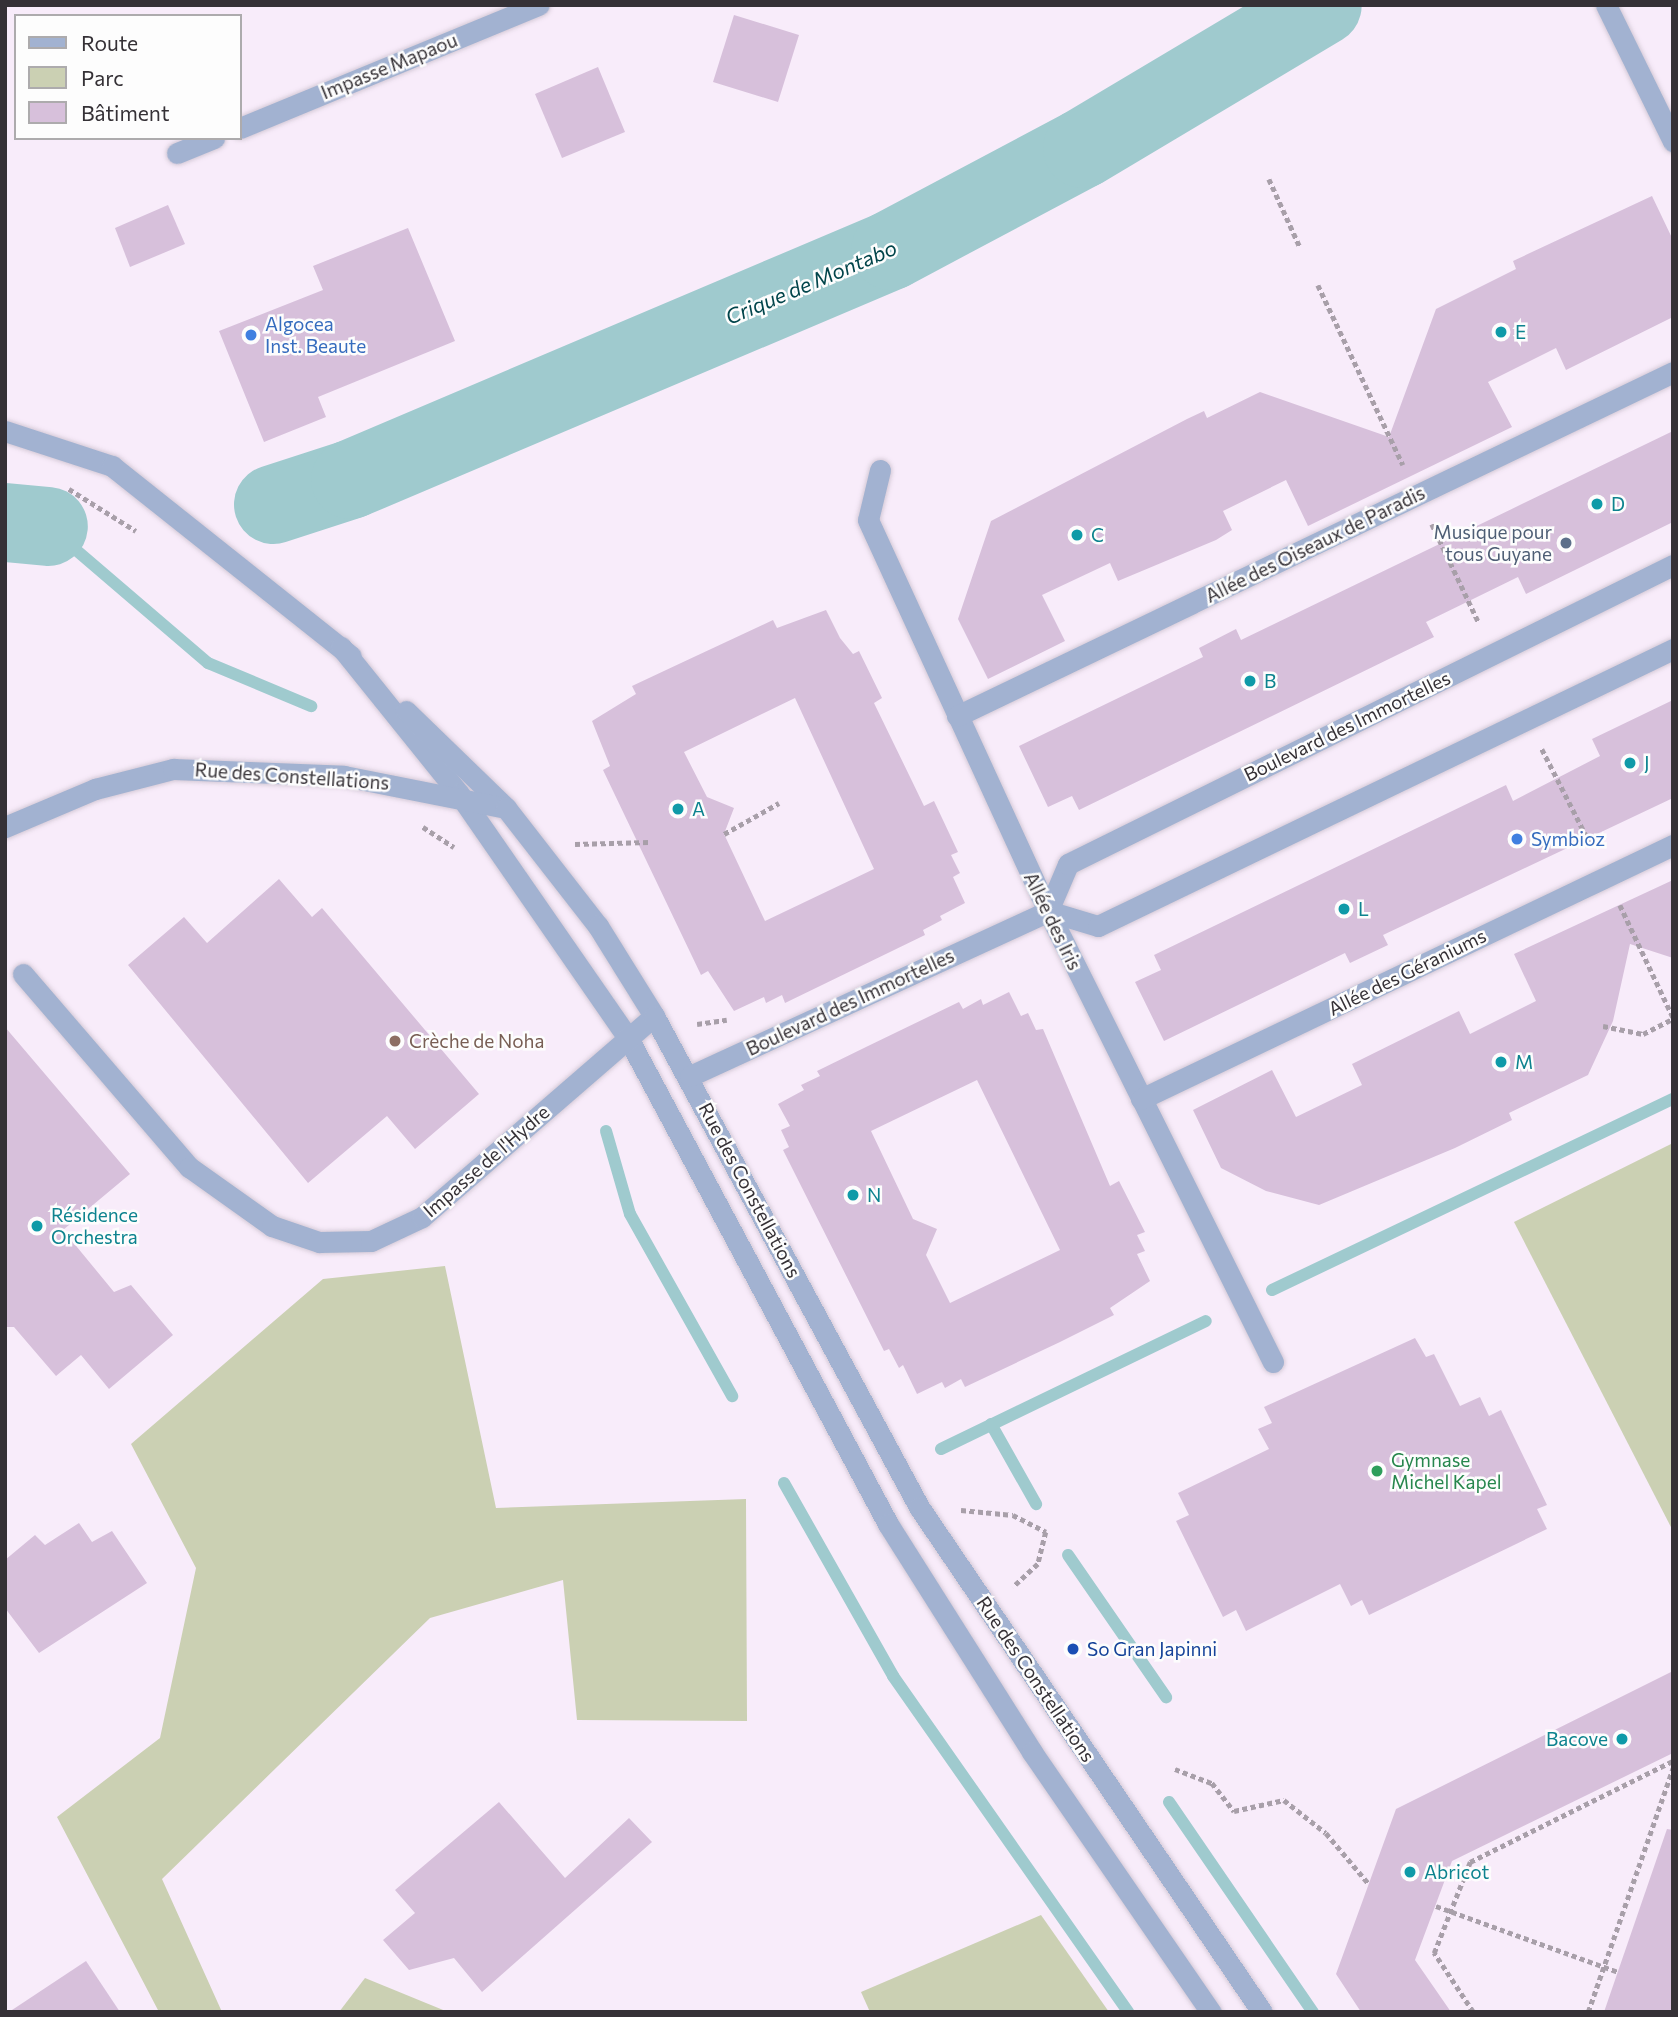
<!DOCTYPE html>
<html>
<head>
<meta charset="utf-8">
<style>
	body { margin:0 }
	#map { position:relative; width:1678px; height:2017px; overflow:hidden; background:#f8ecfa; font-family:Commissioner,sans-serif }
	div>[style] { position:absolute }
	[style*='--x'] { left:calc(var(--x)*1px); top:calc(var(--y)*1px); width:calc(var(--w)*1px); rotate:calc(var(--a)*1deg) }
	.green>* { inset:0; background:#cbd0b3 }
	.stream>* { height:12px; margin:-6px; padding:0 6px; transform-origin:6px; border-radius:6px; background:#9fcace }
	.river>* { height:79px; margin:-39.5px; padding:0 39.5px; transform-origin:39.5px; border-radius:39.5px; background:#9fcace }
	.building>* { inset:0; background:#d7c0db }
	.path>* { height:4.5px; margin-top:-2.25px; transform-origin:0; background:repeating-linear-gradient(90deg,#a89fa9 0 5px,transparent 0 8.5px) }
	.roads { filter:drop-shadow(0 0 2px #d5cad7) drop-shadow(0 0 2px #d5cad7) }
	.lane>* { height:21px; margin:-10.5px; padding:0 10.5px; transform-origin:10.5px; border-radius:10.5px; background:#a2b2d1 }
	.street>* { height:21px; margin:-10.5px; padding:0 10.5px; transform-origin:10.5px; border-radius:10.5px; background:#a2b2d1 }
	.dots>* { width:19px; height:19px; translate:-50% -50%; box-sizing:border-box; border:4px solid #fdfdfd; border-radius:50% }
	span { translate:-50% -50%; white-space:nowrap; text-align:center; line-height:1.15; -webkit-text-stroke:5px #fdfdfd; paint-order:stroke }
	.street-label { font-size:19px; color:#353136 }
	.shop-label { font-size:19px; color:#366cbe }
	.left { translate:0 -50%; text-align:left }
	.culture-label { font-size:19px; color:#0d838f }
	.right { translate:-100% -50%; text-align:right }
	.service-label { font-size:19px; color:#4e5e75 }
	.education-label { font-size:19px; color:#785e54 }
	.leisure-label { font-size:19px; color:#27864d }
	.transit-label { font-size:19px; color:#164399 }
	.water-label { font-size:21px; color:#01444a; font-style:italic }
	.frame { position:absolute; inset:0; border:7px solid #353136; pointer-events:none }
	.legend { position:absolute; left:14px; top:14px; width:228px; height:126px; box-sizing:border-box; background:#fdfdfd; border:2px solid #adabad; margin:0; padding:9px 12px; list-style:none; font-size:21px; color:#353136 }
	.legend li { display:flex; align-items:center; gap:14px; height:35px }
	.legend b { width:35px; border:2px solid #adabad }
</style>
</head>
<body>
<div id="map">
	<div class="green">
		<div style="clip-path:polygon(1673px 1143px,1673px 1531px,1514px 1222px)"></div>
		<div style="clip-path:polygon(445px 1266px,496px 1508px,746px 1499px,747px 1721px,577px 1720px,563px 1580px,430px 1618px,162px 1879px,222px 2012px,159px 2012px,57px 1817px,160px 1738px,196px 1568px,131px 1444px,323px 1279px)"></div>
		<div style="clip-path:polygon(1041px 1915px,1109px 2012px,870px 2012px,861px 1992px)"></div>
		<div style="clip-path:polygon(365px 1978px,448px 2012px,339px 2012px)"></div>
	</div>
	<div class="stream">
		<div style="--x:48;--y:526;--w:211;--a:40.6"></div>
		<div style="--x:208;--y:663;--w:112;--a:22.7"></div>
		<div style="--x:606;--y:1131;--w:86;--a:73.9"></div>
		<div style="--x:630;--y:1214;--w:209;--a:60.7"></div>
		<div style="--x:1272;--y:1290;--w:444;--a:-25.5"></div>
		<div style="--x:991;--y:1424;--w:92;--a:60.6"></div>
		<div style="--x:941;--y:1449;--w:294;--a:-25.8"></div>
		<div style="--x:784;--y:1483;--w:222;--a:60.5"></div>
		<div style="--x:893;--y:1676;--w:410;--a:55"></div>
		<div style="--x:1068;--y:1555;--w:173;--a:55.4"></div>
		<div style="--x:1169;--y:1802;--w:255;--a:55.6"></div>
	</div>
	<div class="river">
		<div style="--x:273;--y:504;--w:81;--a:-18"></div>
		<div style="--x:350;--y:479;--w:587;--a:-22.98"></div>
		<div style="--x:890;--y:250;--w:217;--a:-28"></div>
		<div style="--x:1082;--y:148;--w:279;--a:-30.8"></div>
		<div style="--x:5;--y:522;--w:43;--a:5.3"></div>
	</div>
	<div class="building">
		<div style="clip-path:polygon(734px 15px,799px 35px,778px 102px,713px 82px)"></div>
		<div style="clip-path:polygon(598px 67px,625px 132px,562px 158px,535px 94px)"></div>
		<div style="clip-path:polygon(1652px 196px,1673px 240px,1673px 317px,1566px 370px,1556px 348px,1488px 382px,1512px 427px,1308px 526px,1286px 480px,1223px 511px,1232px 530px,1216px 540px,1118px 581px,1110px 563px,1042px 595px,1065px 641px,988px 679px,958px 619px,991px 521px,1187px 419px,1204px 411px,1207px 418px,1260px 392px,1389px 437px,1436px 309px,1516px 269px,1513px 261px)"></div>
		<div style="clip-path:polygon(168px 205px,185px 244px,130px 267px,115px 228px)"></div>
		<div style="clip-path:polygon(408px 228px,455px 341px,318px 397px,326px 417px,264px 442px,219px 331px,323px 290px,313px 266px)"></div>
		<div style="clip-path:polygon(1673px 431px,1673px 522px,1526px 594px,1518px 577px,1426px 622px,1434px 637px,1079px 810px,1072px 796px,1048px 807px,1019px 746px,1203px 657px,1199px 648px,1236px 629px,1241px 640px)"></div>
		<div style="clip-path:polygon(evenodd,826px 610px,840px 638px,853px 654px,859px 651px,882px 698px,874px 703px,911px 779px,924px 806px,934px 801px,958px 852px,951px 855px,960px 873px,953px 877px,965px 903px,940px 916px,942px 920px,923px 930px,925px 935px,785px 1003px,782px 995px,766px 1003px,764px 997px,734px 1011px,708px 971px,701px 975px,603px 770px,610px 766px,592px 721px,636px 694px,632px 686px,681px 663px,773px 620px,777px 628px,826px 610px,795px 698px,874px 869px,765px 921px,724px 834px,734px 808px,707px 797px,684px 752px,795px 698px)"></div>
		<div style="clip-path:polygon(1673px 700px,1673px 798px,1383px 935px,1388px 945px,1350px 963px,1345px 953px,1164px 1041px,1135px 982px,1161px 970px,1154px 955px,1506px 785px,1513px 801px,1600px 756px,1592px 739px)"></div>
		<div style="clip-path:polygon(279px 879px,312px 917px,322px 908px,479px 1094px,415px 1149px,387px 1116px,308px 1183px,128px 965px,184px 917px,207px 943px)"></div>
		<div style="clip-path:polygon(1673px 880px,1673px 958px,1630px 944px,1613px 1021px,1588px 1075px,1509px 1113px,1512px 1120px,1455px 1148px,1319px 1205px,1266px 1191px,1221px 1168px,1193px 1110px,1272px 1070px,1296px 1117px,1362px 1085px,1352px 1064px,1459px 1011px,1470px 1034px,1536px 1001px,1514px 954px)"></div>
		<div style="clip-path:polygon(evenodd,1009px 992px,1021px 1016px,1028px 1013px,1036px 1030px,1043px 1029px,1110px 1186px,1119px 1181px,1145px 1232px,1137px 1235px,1145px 1251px,1137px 1254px,1150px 1281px,1110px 1308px,1114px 1315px,1060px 1342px,965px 1387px,961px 1379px,945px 1388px,942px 1382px,917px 1394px,903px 1365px,899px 1368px,889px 1349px,884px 1351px,783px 1150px,789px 1147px,781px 1130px,790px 1126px,778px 1104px,804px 1090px,801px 1085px,820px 1076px,817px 1071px,866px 1047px,959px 1002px,963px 1009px,981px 999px,983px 1005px,1009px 992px,977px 1080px,1060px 1250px,950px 1303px,926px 1255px,937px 1229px,913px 1219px,871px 1131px,977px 1080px)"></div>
		<div style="clip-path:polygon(5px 1027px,130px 1174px,63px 1230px,114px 1292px,131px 1285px,173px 1335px,109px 1389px,81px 1355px,56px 1376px,14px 1327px,5px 1327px)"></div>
		<div style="clip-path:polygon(1415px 1338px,1426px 1357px,1434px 1354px,1460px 1406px,1480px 1397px,1489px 1416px,1501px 1410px,1547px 1505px,1537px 1509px,1547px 1529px,1369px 1615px,1362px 1600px,1351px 1606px,1340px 1584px,1246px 1631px,1236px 1610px,1223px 1617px,1176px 1521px,1189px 1515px,1178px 1493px,1269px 1449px,1258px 1429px,1272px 1423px,1264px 1407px)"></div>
		<div style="clip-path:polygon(79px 1523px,92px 1542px,112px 1531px,147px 1583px,39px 1653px,5px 1608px,5px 1560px,35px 1535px,45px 1545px)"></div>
		<div style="clip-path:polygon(1673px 1671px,1673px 1753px,1452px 1861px,1415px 1960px,1451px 2012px,1361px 2012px,1336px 1974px,1396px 1809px)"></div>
		<div style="clip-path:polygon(499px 1802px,565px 1878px,629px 1818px,652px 1842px,482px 1992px,454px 1958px,409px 1970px,383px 1940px,415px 1913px,395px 1890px)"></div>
		<div style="clip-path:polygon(1667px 1829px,1673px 1830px,1673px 2012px,1604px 2012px)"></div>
		<div style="clip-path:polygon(86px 1961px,120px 2012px,9px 2012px)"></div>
	</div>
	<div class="path">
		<div style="--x:1269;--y:179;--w:75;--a:65.5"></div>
		<div style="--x:1318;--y:285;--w:199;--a:64.7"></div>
		<div style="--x:69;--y:489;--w:79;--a:32.1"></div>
		<div style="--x:1432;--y:524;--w:110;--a:64.6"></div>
		<div style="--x:1542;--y:749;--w:110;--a:63"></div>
		<div style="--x:423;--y:827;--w:37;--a:33"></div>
		<div style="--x:724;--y:834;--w:63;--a:-29.4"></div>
		<div style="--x:575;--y:844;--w:74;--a:-1.5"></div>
		<div style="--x:1620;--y:905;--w:124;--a:64.7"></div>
		<div style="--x:697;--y:1024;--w:30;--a:-8"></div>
		<div style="--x:1603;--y:1026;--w:41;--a:11.3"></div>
		<div style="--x:1643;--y:1034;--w:34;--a:-27"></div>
		<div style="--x:961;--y:1510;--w:52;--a:5.5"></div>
		<div style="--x:1013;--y:1515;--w:37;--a:27"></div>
		<div style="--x:1046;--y:1532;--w:33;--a:104"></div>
		<div style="--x:1038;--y:1564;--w:34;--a:137"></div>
		<div style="--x:1175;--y:1769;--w:40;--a:21"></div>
		<div style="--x:1212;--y:1783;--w:36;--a:52"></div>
		<div style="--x:1234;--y:1811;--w:51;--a:-12.4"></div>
		<div style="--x:1284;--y:1800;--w:53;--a:38.2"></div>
		<div style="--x:1326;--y:1833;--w:67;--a:49.9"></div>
		<div style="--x:1436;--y:1906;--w:194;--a:19.9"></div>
		<div style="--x:1473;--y:2012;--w:71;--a:-123.5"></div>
		<div style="--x:1434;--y:1953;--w:98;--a:-68.4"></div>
		<div style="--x:1470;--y:1862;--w:227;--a:-26.5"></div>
		<div style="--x:1588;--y:2012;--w:258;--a:-70.8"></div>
	</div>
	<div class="roads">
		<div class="lane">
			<div style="--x:5;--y:431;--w:113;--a:18.1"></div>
			<div style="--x:112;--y:466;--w:305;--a:38.5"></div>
			<div style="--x:341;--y:647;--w:189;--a:51.2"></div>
			<div style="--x:459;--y:794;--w:297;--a:55.3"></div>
			<div style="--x:628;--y:1038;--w:551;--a:61.85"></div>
			<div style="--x:888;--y:1524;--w:270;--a:57.7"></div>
			<div style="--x:1032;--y:1752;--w:316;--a:55.5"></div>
			<div style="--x:406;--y:711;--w:139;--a:44.1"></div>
			<div style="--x:23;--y:974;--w:255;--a:49.3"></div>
			<div style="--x:189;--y:1167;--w:102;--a:35.4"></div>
			<div style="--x:272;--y:1226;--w:50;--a:18.8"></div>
			<div style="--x:319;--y:1242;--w:52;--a:-1.1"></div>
			<div style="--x:371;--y:1241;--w:56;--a:-25.2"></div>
			<div style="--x:422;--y:1217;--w:307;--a:-40.9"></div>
		</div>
		<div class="street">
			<div style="--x:1606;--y:5;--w:152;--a:63.8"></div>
			<div style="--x:240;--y:128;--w:323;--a:-22.4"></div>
			<div style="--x:177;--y:153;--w:40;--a:-22"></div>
			<div style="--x:880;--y:470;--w:51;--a:103.5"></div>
			<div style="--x:868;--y:520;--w:430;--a:65.3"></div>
			<div style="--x:1048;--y:911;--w:504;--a:63.49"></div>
			<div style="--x:957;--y:716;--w:794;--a:-25.66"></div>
			<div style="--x:5;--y:827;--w:98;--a:-22.9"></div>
			<div style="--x:95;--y:789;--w:81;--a:-14.4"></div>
			<div style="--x:173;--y:769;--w:171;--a:2.3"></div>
			<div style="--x:344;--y:776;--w:165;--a:11.2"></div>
			<div style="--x:506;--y:808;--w:150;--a:52.1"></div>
			<div style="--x:598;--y:926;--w:106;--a:58.1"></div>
			<div style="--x:654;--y:1016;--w:558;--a:61.64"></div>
			<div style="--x:919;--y:1507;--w:610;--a:55.82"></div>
			<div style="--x:1048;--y:911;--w:51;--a:-66.9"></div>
			<div style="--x:1068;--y:864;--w:675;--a:-26.3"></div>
			<div style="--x:690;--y:1076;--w:394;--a:-24.7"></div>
			<div style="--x:1048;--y:911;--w:52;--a:16.7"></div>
			<div style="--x:1098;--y:926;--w:638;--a:-25.72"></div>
			<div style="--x:1141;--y:1099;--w:590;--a:-25.52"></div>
		</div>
	</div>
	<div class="dots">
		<div style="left:1501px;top:332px;background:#0f9aa8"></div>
		<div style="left:251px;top:335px;background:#3f7fe0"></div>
		<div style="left:1597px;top:504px;background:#0f9aa8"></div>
		<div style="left:1077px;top:535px;background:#0f9aa8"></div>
		<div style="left:1566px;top:543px;background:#5c6f8a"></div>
		<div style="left:1250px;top:681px;background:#0f9aa8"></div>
		<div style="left:1630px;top:763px;background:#0f9aa8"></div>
		<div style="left:678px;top:809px;background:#0f9aa8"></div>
		<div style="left:1517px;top:839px;background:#3f7fe0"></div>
		<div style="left:1344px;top:909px;background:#0f9aa8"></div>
		<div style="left:395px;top:1041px;background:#8d6e63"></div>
		<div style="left:1501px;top:1062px;background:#0f9aa8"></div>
		<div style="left:853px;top:1195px;background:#0f9aa8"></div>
		<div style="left:37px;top:1226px;background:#0f9aa8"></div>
		<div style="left:1377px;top:1471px;background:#2e9e5b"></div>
		<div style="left:1073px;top:1649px;background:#1a4fb4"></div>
		<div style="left:1622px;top:1739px;background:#0f9aa8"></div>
		<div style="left:1410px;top:1872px;background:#0f9aa8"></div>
	</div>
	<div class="street-label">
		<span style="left:389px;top:66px;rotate:-22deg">Impasse Mapaou</span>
		<span style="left:1315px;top:544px;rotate:-26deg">Allée des Oiseaux de Paradis</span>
		<span style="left:1347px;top:726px;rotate:-26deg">Boulevard des Immortelles</span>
		<span style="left:292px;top:776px;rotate:4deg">Rue des Constellations</span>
		<span style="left:1053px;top:921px;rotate:64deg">Allée des Iris</span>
		<span style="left:1407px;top:972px;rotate:-26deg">Allée des Géraniums</span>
		<span style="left:850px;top:1002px;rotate:-25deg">Boulevard des Immortelles</span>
		<span style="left:486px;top:1161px;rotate:-41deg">Impasse de l'Hydre</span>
		<span style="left:750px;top:1190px;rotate:62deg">Rue des Constellations</span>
		<span style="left:1036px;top:1679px;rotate:56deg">Rue des Constellations</span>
	</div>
	<div class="shop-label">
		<span class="left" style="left:265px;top:335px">Algocea<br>Inst. Beaute</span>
		<span class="left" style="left:1531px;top:839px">Symbioz</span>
	</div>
	<div class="culture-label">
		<span class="left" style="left:1515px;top:332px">E</span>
		<span class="left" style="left:1611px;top:504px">D</span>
		<span class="left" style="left:1091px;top:535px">C</span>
		<span class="left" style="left:1264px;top:681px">B</span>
		<span class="left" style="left:1644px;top:763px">J</span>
		<span class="left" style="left:692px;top:809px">A</span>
		<span class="left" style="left:1358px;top:909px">L</span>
		<span class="left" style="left:1515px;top:1062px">M</span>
		<span class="left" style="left:867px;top:1195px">N</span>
		<span class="left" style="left:51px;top:1226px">Résidence<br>Orchestra</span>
		<span class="right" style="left:1608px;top:1739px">Bacove</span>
		<span class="left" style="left:1424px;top:1872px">Abricot</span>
	</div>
	<div class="service-label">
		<span class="right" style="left:1552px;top:543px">Musique pour<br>tous Guyane</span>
	</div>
	<div class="education-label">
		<span class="left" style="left:409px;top:1041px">Crèche de Noha</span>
	</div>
	<div class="leisure-label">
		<span class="left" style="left:1391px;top:1471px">Gymnase<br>Michel Kapel</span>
	</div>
	<div class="transit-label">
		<span class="left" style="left:1087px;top:1649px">So Gran Japinni</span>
	</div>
	<div class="water-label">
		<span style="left:811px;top:282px;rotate:-23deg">Crique de Montabo</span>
	</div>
	<div class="frame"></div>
	<ul class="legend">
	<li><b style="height:9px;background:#a2b2d1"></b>Route</li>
	<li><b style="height:19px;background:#cbd0b3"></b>Parc</li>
	<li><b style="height:19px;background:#d7c0db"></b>Bâtiment</li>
	</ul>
</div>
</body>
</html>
